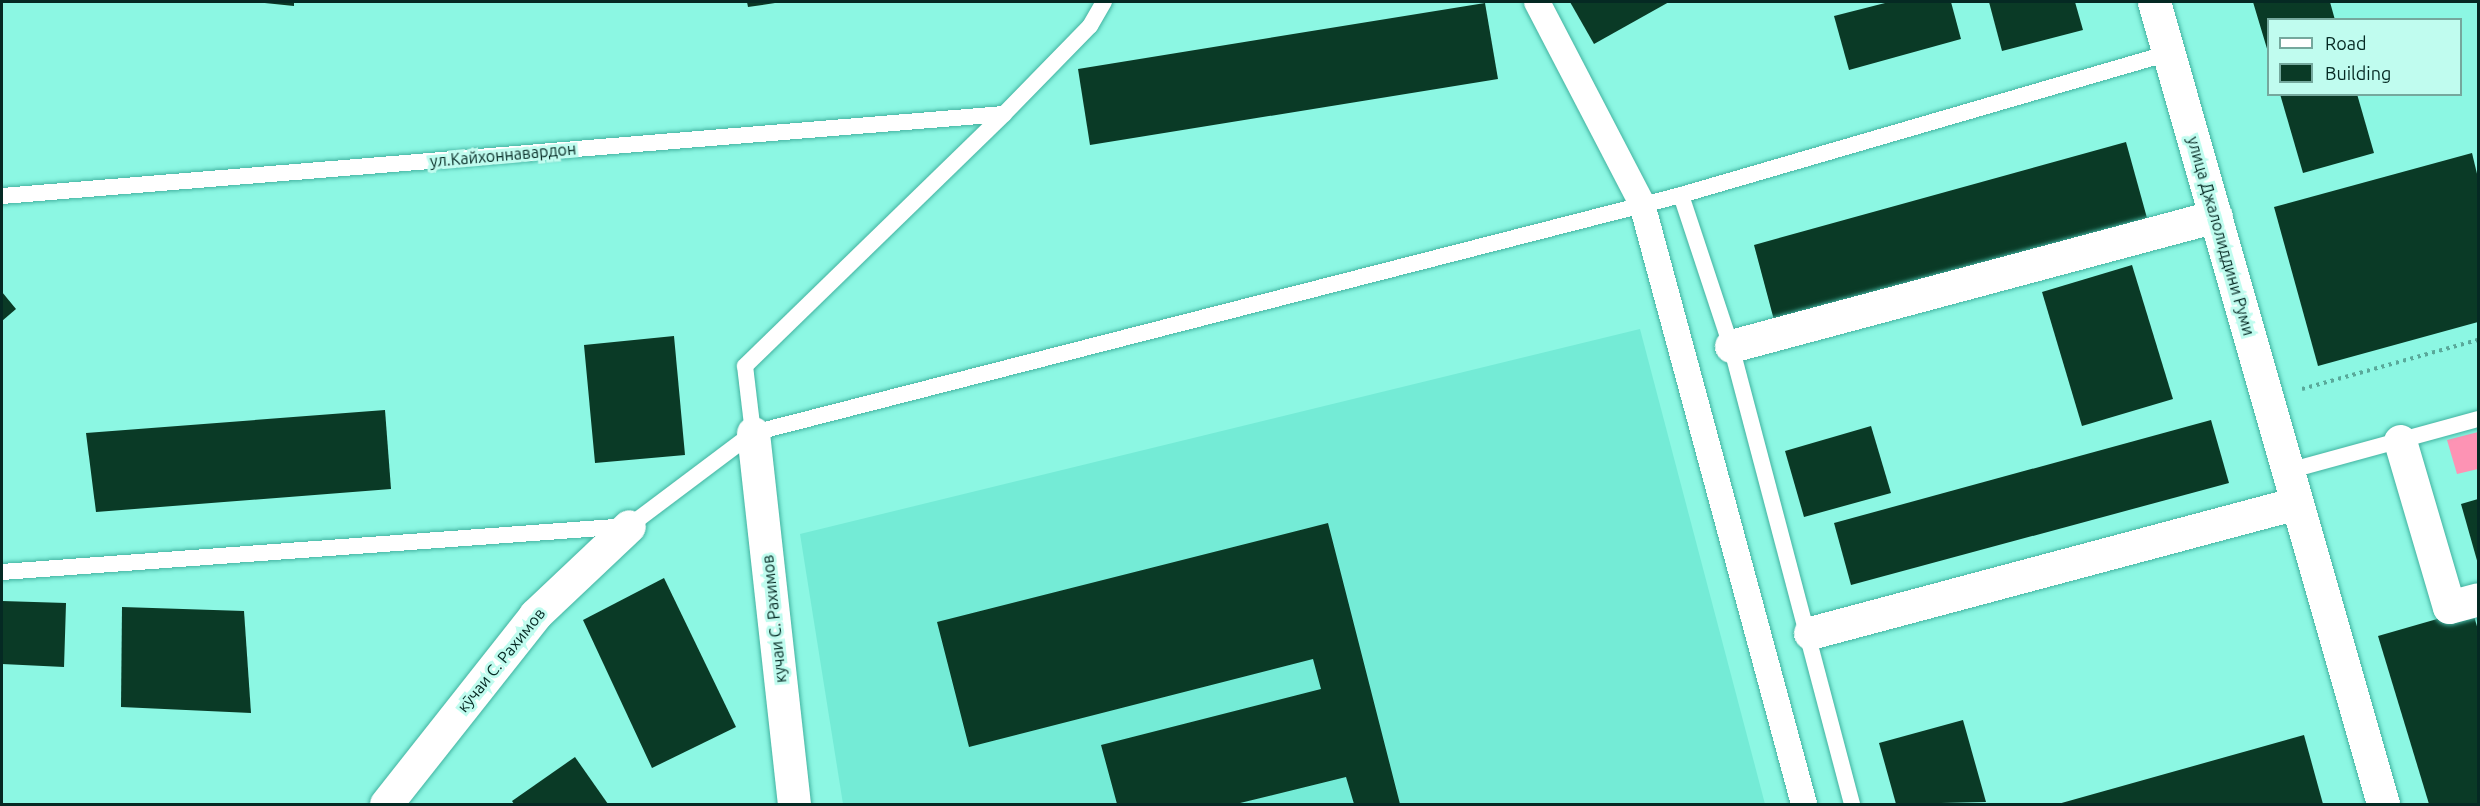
<!DOCTYPE html>
<html>
<head>
<meta charset="utf-8">
<style>
	body { margin:0 }
	#map { position:relative; width:2480px; height:806px; overflow:hidden; background:#8cf7e3; font-family:Ubuntu,sans-serif }
	div>[style] { position:absolute }
	[style*='--x'] { left:calc(var(--x)*1px); top:calc(var(--y)*1px); width:calc(var(--w)*1px); rotate:calc(var(--a)*1deg) }
	.built>* { inset:0; background:#74ebd6 }
	.green>* { inset:0; background:#fd93b4 }
	.building>* { inset:0; background:#0a3a26 }
	.path>* { height:4px; margin-top:-2px; transform-origin:0; background:repeating-linear-gradient(90deg,#59a99a 0 3px,transparent 0 7.5px) }
	.roads { filter:drop-shadow(0 0 2px #42b2a0) drop-shadow(0 0 2px #42b2a0) }
	.service>* { height:16px; margin:-8px; padding:0 8px; transform-origin:8px; border-radius:8px; background:#fff }
	.pedestrian>* { height:26px; margin:-13px; padding:0 13px; transform-origin:13px; border-radius:13px; background:#fff }
	.minor>* { height:33px; margin:-16.5px; padding:0 16.5px; transform-origin:16.5px; border-radius:16.5px; background:#fff }
	.tertiary>* { height:33px; margin:-16.5px; padding:0 16.5px; transform-origin:16.5px; border-radius:16.5px; background:#fff }
	span { translate:-50% -50%; white-space:nowrap; text-align:center; line-height:1.15; -webkit-text-stroke:6px #c0fcef; paint-order:stroke }
	.street-label { font-size:16px; color:#052923 }
	.frame { position:absolute; inset:0; border:3px solid #052923; pointer-events:none }
	.legend { position:absolute; left:2267px; top:18px; width:195px; height:78px; box-sizing:border-box; background:#c0fcef; border:2px solid #75a89d; margin:0; padding:8px 10px; list-style:none; font-size:18px; color:#052923 }
	.legend li { display:flex; align-items:center; gap:12px; height:30px }
	.legend b { width:30px; border:2px solid #75a89d }
</style>
</head>
<body>
<div id="map">
	<div class="built">
		<div style="clip-path:polygon(1640px 329px,1765px 804px,843px 804px,800px 534px)"></div>
	</div>
	<div class="green">
		<div style="clip-path:polygon(2478px 432px,2478px 469px,2457px 474px,2447px 440px)"></div>
	</div>
	<div class="building">
		<div style="clip-path:polygon(255px 2px,294px 2px,294px 6px)"></div>
		<div style="clip-path:polygon(747px 2px,775px 2px,775px 3px,748px 7px)"></div>
		<div style="clip-path:polygon(1570px 2px,1669px 2px,1594px 44px)"></div>
		<div style="clip-path:polygon(1889px 2px,1951px 2px,1961px 39px,1849px 70px,1834px 16px)"></div>
		<div style="clip-path:polygon(1989px 2px,2075px 2px,2083px 30px,2002px 51px)"></div>
		<div style="clip-path:polygon(2253px 2px,2330px 2px,2335px 20px,2268px 20px,2268px 52px)"></div>
		<div style="clip-path:polygon(1485px 3px,1498px 79px,1090px 145px,1078px 69px)"></div>
		<div style="clip-path:polygon(2280px 94px,2357px 94px,2374px 153px,2303px 173px)"></div>
		<div style="clip-path:polygon(2126px 142px,2147px 218px,1774px 320px,1754px 245px)"></div>
		<div style="clip-path:polygon(2472px 153px,2478px 178px,2478px 322px,2318px 366px,2274px 207px)"></div>
		<div style="clip-path:polygon(2132px 265px,2173px 399px,2082px 426px,2042px 292px)"></div>
		<div style="clip-path:polygon(2px 292px,16px 309px,2px 321px)"></div>
		<div style="clip-path:polygon(674px 336px,685px 455px,595px 463px,584px 345px)"></div>
		<div style="clip-path:polygon(385px 410px,391px 489px,96px 512px,86px 433px)"></div>
		<div style="clip-path:polygon(2211px 420px,2229px 483px,1851px 585px,1834px 523px)"></div>
		<div style="clip-path:polygon(1871px 426px,1891px 493px,1804px 517px,1785px 451px)"></div>
		<div style="clip-path:polygon(2478px 499px,2478px 564px,2461px 504px)"></div>
		<div style="clip-path:polygon(1328px 523px,1400px 804px,1354px 804px,1346px 777px,1236px 804px,1117px 804px,1101px 745px,1321px 689px,1313px 659px,969px 747px,937px 622px)"></div>
		<div style="clip-path:polygon(664px 578px,736px 727px,652px 768px,583px 620px)"></div>
		<div style="clip-path:polygon(2px 601px,66px 603px,64px 667px,2px 664px)"></div>
		<div style="clip-path:polygon(122px 607px,244px 611px,251px 713px,121px 707px)"></div>
		<div style="clip-path:polygon(2472px 609px,2478px 630px,2478px 804px,2429px 804px,2378px 636px)"></div>
		<div style="clip-path:polygon(1963px 720px,1986px 802px,1896px 804px,1879px 743px)"></div>
		<div style="clip-path:polygon(2304px 735px,2323px 804px,2058px 804px)"></div>
		<div style="clip-path:polygon(575px 757px,608px 804px,514px 804px,512px 801px)"></div>
	</div>
	<div class="path">
		<div style="--x:2302;--y:389;--w:183;--a:-15.6"></div>
	</div>
	<div class="roads">
		<div class="service">
			<div style="--x:1681;--y:195;--w:159;--a:71.7"></div>
			<div style="--x:1731;--y:346;--w:474;--a:75.2"></div>
			<div style="--x:2;--y:196;--w:1005;--a:-4.68"></div>
			<div style="--x:753;--y:433;--w:67;--a:-96.8"></div>
			<div style="--x:745;--y:366;--w:361;--a:-44.2"></div>
			<div style="--x:1004;--y:114;--w:123;--a:-45.7"></div>
			<div style="--x:1090;--y:26;--w:28;--a:-60"></div>
			<div style="--x:2288;--y:471;--w:197;--a:-15.3"></div>
			<div style="--x:2;--y:572;--w:629;--a:-4.2"></div>
			<div style="--x:629;--y:526;--w:155;--a:-36.9"></div>
			<div style="--x:753;--y:433;--w:958;--a:-14.38"></div>
			<div style="--x:1681;--y:195;--w:508;--a:-16.22"></div>
		</div>
		<div class="pedestrian">
			<div style="--x:1537;--y:2;--w:228;--a:62.5"></div>
			<div style="--x:1642;--y:204;--w:621;--a:74.89"></div>
		</div>
		<div class="minor">
			<div style="--x:1731;--y:346;--w:502;--a:-15"></div>
			<div style="--x:753;--y:433;--w:373;--a:83.7"></div>
			<div style="--x:2400;--y:441;--w:173;--a:73.6"></div>
			<div style="--x:2449;--y:607;--w:30;--a:-15"></div>
			<div style="--x:1810;--y:633;--w:504;--a:-14.95"></div>
			<div style="--x:386;--y:804;--w:241;--a:-51.7"></div>
			<div style="--x:535;--y:615;--w:129;--a:-43.4"></div>
		</div>
		<div class="tertiary">
			<div style="--x:2154;--y:2;--w:834;--a:74.06"></div>
		</div>
	</div>
	<div class="street-label">
		<span style="left:503px;top:155px;rotate:-5deg">ул.Кайхоннавардон</span>
		<span style="left:2221px;top:236px;rotate:74deg">улица Джалолиддини Руми</span>
		<span style="left:774px;top:619px;rotate:-96deg">кучаи С. Рахимов</span>
		<span style="left:501px;top:660px;rotate:-51deg">кӯчаи С. Рахимов</span>
	</div>
	<div class="frame"></div>
	<ul class="legend">
	<li><b style="height:8px;background:#fff"></b>Road</li>
	<li><b style="height:16px;background:#0a3a26"></b>Building</li>
	</ul>
</div>
</body>
</html>
